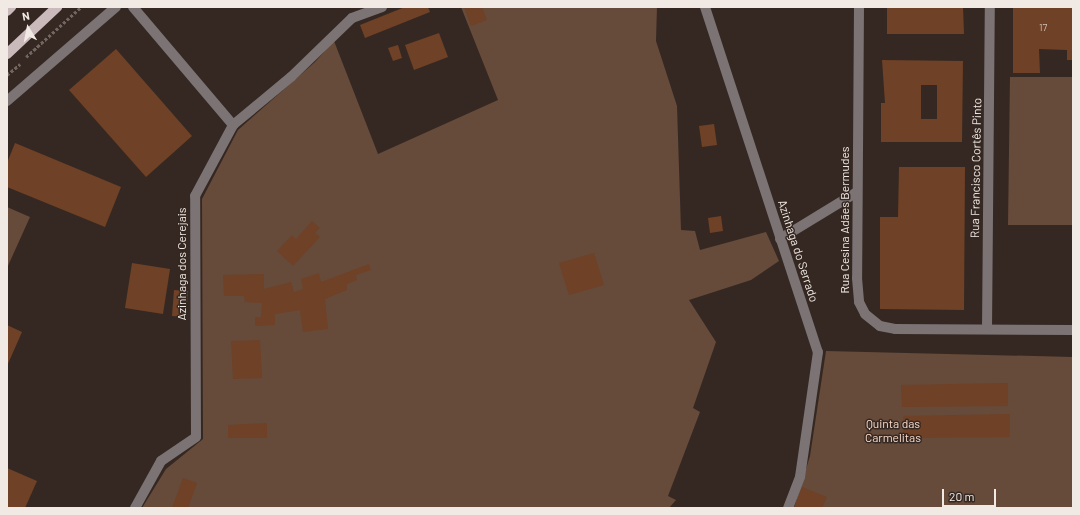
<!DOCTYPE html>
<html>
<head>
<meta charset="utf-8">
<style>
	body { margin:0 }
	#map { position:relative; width:1080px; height:515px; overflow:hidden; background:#352822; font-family:Barlow,sans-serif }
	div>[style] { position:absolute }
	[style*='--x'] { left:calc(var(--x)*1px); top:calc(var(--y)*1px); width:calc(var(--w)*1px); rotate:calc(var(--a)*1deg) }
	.green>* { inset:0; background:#664a3a }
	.building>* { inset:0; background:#6f4126 }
	.path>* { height:2.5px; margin-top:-1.25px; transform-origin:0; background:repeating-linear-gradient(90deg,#716660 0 3px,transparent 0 5px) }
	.minor>* { height:10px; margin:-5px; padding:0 5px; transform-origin:5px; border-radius:5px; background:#7b7374 }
	.major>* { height:10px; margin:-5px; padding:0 5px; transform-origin:5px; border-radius:5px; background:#cbbabc }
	span { translate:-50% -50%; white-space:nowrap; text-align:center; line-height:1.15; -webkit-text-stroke:3px #352822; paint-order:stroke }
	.number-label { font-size:10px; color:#d0bfb4 }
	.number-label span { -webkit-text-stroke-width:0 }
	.street-label { font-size:12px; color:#f1e9e4 }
	.park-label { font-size:12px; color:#fadbc9 }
	.frame { position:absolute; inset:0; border:8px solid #f1e9e4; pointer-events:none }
	.north { position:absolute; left:8px; top:8px; width:40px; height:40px; -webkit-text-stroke:3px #352822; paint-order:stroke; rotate:350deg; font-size:11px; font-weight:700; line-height:16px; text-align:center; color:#f1e9e4 }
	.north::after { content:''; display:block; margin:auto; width:14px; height:18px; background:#f1e9e4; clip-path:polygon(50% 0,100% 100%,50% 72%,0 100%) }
	.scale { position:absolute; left:942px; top:489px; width:54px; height:18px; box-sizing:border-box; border:2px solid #f1e9e4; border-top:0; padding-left:5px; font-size:12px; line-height:14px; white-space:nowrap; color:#f1e9e4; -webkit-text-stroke:3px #352822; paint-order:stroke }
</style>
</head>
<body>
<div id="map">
	<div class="green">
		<div style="clip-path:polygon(461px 7px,657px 7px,656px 41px,677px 106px,681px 230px,695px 231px,700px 250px,766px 232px,779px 261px,751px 280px,689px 300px,716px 342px,693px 408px,700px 412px,668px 496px,676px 500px,669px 508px,142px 508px,166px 469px,203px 439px,202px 199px,238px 130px,315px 62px,334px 41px,378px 154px,498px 100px)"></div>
		<div style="clip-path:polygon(1010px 77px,1073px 77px,1073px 225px,1008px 225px)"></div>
		<div style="clip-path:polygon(7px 207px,30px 217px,7px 268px)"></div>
		<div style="clip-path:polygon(826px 351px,1073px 357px,1073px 508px,794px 508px,810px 456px)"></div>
	</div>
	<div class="building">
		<div style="clip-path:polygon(405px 7px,428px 7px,430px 12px,365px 38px,360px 25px)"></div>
		<div style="clip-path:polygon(464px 7px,482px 7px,487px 20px,471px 26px)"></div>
		<div style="clip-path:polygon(887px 7px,963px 7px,964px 34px,887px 34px)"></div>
		<div style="clip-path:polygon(1013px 7px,1073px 7px,1073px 60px,1067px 60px,1067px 50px,1039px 49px,1040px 73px,1013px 73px)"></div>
		<div style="clip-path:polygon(439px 33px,448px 57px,414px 70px,405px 45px)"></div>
		<div style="clip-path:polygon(398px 45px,402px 58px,393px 61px,388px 48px)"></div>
		<div style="clip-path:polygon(116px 49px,192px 136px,146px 177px,69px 90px)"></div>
		<div style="clip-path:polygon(evenodd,882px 60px,963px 61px,962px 142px,881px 142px,881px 103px,885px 103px,882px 60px,921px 85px,937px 85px,937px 119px,921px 119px,921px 85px)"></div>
		<div style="clip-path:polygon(714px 124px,717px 145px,702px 147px,699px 126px)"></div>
		<div style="clip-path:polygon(15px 143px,121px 187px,105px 227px,7px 187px,7px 163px)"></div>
		<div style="clip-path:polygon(899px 167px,965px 167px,964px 310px,880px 309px,880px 217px,898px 217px)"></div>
		<div style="clip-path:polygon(721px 216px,723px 231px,710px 233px,708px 218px)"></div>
		<div style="clip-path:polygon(312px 221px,320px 228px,315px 233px,320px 237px,293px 266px,277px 251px,292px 235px,296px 239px)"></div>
		<div style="clip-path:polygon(594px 253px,604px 285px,569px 295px,559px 263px)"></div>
		<div style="clip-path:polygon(132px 263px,170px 269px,163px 314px,125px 308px)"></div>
		<div style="clip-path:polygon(369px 264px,371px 270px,356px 275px,357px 280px,347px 284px,347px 290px,325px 299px,328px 329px,303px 332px,300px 310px,275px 314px,275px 325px,255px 326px,255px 317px,261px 317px,262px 303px,245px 302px,244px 296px,224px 296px,223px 275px,264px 274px,264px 289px,291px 282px,294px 292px,303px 289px,301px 279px,319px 273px,321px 282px)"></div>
		<div style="clip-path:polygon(174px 290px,188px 291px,186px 317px,172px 316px)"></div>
		<div style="clip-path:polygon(7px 325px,22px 332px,7px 366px)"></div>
		<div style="clip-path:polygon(260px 340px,262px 378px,233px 379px,231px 341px)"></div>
		<div style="clip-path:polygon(1008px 383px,1008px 406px,902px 407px,901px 385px)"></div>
		<div style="clip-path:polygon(1010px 414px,1010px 437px,903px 438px,903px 416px)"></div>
		<div style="clip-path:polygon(267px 423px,267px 438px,228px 438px,228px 425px)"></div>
		<div style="clip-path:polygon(7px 468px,37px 481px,25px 508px,7px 508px)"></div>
		<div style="clip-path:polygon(183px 478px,197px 483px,188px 508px,172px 508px)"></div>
		<div style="clip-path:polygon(802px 487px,827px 497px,822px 508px,794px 508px)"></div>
	</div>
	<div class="path">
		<div style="--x:26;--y:57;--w:74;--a:-42.3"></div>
		<div style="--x:7;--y:75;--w:17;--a:-40"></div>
	</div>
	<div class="minor">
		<div style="--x:133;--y:7;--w:155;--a:49.7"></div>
		<div style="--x:705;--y:7;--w:363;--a:71.9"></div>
		<div style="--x:818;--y:352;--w:126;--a:98.2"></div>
		<div style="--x:800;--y:477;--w:33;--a:111"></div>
		<div style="--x:859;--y:7;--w:271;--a:90.4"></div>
		<div style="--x:857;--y:278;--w:24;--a:85"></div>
		<div style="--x:859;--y:302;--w:13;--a:63"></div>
		<div style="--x:865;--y:314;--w:19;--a:39"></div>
		<div style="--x:880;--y:326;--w:15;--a:11"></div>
		<div style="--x:895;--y:329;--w:178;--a:0.3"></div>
		<div style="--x:7;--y:101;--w:144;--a:-40.8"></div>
		<div style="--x:780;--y:239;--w:90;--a:-31.4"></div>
		<div style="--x:987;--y:329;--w:322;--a:-89.5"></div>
		<div style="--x:135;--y:508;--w:54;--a:-61"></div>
		<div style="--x:161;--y:461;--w:42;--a:-34.4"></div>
		<div style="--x:196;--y:437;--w:241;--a:-90.2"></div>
		<div style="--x:195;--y:196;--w:81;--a:-61.8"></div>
		<div style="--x:233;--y:125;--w:75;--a:-39.6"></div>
		<div style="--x:291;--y:77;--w:85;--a:-44"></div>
		<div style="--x:352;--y:18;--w:32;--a:-20"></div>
	</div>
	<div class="major">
		<div style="--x:7;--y:11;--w:6;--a:-45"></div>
		<div style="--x:7;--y:54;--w:69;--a:-43.2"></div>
	</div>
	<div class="number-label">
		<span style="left:1043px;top:28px">17</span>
	</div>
	<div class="street-label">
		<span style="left:976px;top:168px;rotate:-89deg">Rua Francisco Cortês Pinto</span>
		<span style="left:845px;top:220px;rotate:-90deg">Rua Cesina Adães Bermudes</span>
		<span style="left:798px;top:251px;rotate:72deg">Azinhaga do Serrado</span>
		<span style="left:182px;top:264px;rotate:-90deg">Azinhaga dos Cerejais</span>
	</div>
	<div class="park-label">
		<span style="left:893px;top:431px">Quinta das<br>Carmelitas</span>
	</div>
	<div class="frame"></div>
	<div class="north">N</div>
	<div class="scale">20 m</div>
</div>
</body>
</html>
